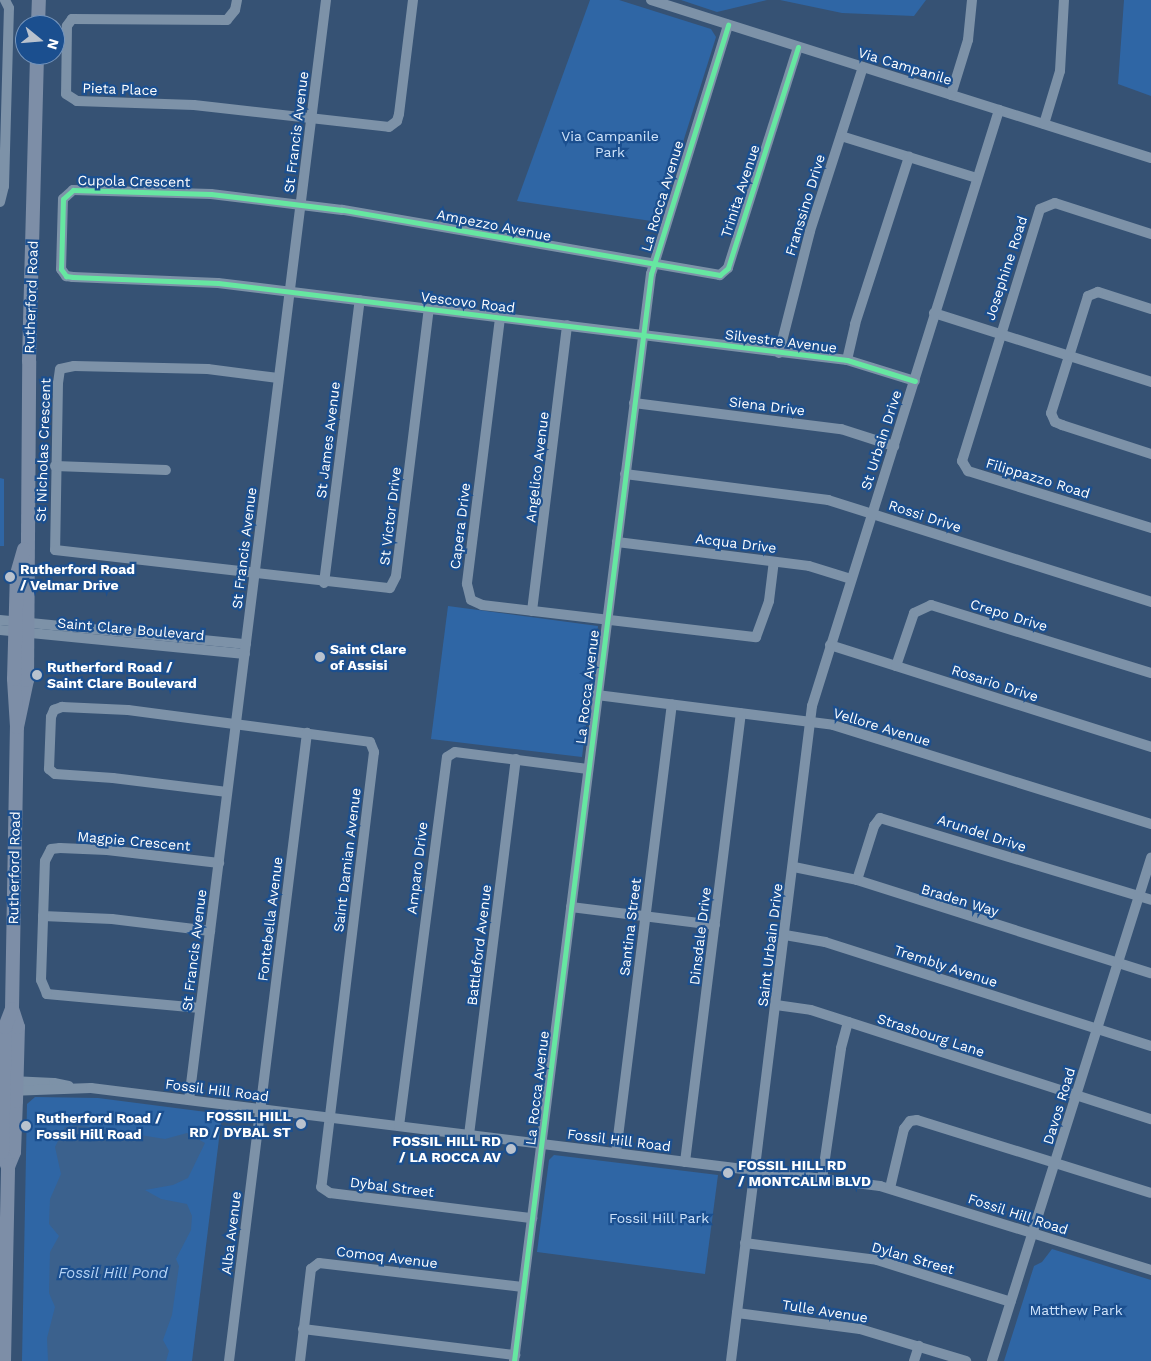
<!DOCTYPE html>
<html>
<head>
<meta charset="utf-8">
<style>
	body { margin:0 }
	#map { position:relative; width:1151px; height:1361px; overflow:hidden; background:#365274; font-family:"Work Sans",sans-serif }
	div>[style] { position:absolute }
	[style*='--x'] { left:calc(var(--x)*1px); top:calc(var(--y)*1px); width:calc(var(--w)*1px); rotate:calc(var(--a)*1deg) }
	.green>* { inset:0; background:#2f66a5 }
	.water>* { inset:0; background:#3b618d }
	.minor>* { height:10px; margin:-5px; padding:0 5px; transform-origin:5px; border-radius:5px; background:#7d92a8 }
	.major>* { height:14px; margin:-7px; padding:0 7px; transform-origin:7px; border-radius:7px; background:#7d8ea7 }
	.cycleway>* { height:5px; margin:-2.5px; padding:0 2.5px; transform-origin:2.5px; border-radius:2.5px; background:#66e7a1 }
	.dots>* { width:14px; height:14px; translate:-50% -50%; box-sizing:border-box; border:2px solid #1b4f8f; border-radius:50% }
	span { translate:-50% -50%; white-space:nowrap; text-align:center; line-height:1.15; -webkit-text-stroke:4.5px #1b4f8f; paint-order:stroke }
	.street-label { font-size:14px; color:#fff }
	.park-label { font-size:14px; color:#cfe3fa }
	.poi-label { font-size:14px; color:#fff; font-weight:700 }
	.left { translate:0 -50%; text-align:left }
	.right { translate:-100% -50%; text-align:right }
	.water-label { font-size:15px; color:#b5d3f5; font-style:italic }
	.north { position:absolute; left:15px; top:15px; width:50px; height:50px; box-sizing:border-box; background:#1b4f8f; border:1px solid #7695bc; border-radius:50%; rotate:107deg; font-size:14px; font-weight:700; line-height:20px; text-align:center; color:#fff }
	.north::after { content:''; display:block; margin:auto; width:18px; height:22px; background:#b9c2ce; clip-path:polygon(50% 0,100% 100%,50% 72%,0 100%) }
</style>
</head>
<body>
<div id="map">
	<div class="green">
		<div style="clip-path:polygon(590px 0,619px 0,711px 29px,716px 37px,658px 222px,517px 201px)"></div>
		<div style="clip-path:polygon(681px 0,767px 0,717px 12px)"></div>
		<div style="clip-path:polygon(780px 0,926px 0,914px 16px,842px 13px)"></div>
		<div style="clip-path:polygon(1124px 0,1151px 0,1151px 96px,1118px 84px)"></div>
		<div style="clip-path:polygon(0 478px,4px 479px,4px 546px,0 546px)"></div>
		<div style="clip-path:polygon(448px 606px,598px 626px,582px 757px,431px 739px)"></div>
		<div style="clip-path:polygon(35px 1097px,98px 1098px,222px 1114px,192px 1361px,22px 1361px,27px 1104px)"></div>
		<div style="clip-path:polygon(554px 1155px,718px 1175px,705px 1274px,537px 1252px,549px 1160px)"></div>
		<div style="clip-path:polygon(1052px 1249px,1151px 1280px,1151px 1361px,1004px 1361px,1034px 1266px,1042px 1262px)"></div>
	</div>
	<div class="water">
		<div style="clip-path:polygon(77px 1125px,165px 1139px,187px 1133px,205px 1143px,188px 1178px,173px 1185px,145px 1190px,161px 1199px,187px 1204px,192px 1216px,191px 1230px,176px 1259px,179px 1266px,172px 1315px,163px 1340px,169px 1351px,166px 1361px,48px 1361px,47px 1338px,55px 1307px,49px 1293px,50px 1252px,59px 1236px,49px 1224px,50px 1199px,61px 1174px,55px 1147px,65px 1127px)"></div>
	</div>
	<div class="minor">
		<div style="--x:237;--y:0;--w:10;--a:101"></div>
		<div style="--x:235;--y:10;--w:13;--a:129"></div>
		<div style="--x:227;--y:20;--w:155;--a:-179.6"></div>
		<div style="--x:72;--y:19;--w:9;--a:126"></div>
		<div style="--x:67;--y:26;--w:68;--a:90.8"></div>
		<div style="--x:66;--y:94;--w:13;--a:32"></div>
		<div style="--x:77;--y:101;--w:117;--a:2"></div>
		<div style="--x:194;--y:105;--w:196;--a:6.4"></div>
		<div style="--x:389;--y:127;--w:10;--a:-37"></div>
		<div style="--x:397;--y:121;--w:7;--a:-74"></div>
		<div style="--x:399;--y:114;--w:115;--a:-83"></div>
		<div style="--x:651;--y:0;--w:524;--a:17.54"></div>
		<div style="--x:798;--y:47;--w:232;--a:107.6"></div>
		<div style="--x:728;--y:268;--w:11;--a:139"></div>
		<div style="--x:720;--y:275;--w:384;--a:-170.2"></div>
		<div style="--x:342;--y:210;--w:132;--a:-173"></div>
		<div style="--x:211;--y:194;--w:138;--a:-178.3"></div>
		<div style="--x:73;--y:190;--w:13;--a:138"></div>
		<div style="--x:63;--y:199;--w:70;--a:91.6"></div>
		<div style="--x:61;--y:269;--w:9;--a:54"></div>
		<div style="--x:66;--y:276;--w:7;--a:8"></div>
		<div style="--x:73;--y:277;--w:145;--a:2.4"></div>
		<div style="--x:218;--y:283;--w:634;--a:6.98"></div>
		<div style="--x:847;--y:360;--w:71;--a:17.2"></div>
		<div style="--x:951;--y:95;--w:58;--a:-72.8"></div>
		<div style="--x:968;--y:40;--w:40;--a:-84.3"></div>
		<div style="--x:1044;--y:124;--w:55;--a:-73.2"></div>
		<div style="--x:1060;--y:71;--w:71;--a:-86.8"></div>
		<div style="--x:841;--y:136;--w:142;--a:17.2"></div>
		<div style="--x:0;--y:202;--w:16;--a:-76"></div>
		<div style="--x:4;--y:186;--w:178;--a:-88.4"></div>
		<div style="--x:9;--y:8;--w:9;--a:-117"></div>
		<div style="--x:1151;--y:234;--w:101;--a:-162.1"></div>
		<div style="--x:1055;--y:203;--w:16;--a:158"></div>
		<div style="--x:1040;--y:209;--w:264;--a:107.2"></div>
		<div style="--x:962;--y:461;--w:12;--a:59"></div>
		<div style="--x:968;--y:471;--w:192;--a:17.3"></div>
		<div style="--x:1151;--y:309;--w:56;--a:-162.2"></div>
		<div style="--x:1098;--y:292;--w:11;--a:158"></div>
		<div style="--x:1088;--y:296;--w:123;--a:107.5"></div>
		<div style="--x:1051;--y:413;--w:10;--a:66"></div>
		<div style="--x:1055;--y:422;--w:8;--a:23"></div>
		<div style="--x:1062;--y:425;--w:94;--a:18"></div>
		<div style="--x:934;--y:313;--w:228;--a:17.6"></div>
		<div style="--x:500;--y:318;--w:268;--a:97.1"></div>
		<div style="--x:467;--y:584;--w:16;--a:76"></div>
		<div style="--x:471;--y:600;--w:12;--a:24"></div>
		<div style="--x:482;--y:605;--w:276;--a:6.7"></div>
		<div style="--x:756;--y:637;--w:38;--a:-70"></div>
		<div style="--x:769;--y:601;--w:39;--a:-83"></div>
		<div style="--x:779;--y:353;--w:126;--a:-75.7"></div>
		<div style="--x:810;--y:231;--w:172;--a:-72.1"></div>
		<div style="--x:847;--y:360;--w:37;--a:-77"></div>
		<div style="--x:855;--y:324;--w:176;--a:-72.1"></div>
		<div style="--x:278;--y:378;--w:71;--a:-172.7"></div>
		<div style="--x:208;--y:369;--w:134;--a:-178.7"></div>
		<div style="--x:74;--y:366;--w:14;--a:168"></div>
		<div style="--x:60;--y:369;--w:14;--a:98"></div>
		<div style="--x:58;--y:383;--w:167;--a:91"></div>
		<div style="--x:55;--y:550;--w:337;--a:6.5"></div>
		<div style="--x:390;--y:588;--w:13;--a:-63"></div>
		<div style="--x:396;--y:576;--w:269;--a:-83"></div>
		<div style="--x:634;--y:403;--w:209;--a:7.2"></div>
		<div style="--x:841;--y:429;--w:56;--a:17.8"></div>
		<div style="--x:55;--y:466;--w:111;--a:2.1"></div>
		<div style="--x:625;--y:474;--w:205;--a:7.3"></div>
		<div style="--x:828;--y:500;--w:339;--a:17.5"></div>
		<div style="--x:617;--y:542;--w:193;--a:7.1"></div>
		<div style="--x:809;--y:566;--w:44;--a:17.2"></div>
		<div style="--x:324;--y:583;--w:285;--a:-82.8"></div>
		<div style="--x:532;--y:611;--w:288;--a:-83"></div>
		<div style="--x:0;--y:620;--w:247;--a:5.6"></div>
		<div style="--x:0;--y:630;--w:246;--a:5.6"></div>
		<div style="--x:830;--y:645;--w:337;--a:17.6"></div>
		<div style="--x:896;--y:666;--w:56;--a:-71.2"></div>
		<div style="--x:914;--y:613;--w:19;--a:-25"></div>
		<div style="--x:931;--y:605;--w:230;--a:17.2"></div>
		<div style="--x:597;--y:695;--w:238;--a:7.2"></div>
		<div style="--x:833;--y:725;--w:333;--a:17.3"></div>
		<div style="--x:227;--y:792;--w:115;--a:-173"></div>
		<div style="--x:113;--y:778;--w:58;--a:-176.1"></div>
		<div style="--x:55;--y:774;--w:8;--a:-140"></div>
		<div style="--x:49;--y:769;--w:52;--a:-87.8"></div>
		<div style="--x:51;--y:717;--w:8;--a:-67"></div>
		<div style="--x:54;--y:710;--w:9;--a:-21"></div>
		<div style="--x:62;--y:707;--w:66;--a:2.6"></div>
		<div style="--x:128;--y:710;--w:244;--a:7.5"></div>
		<div style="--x:370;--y:742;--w:11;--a:68"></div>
		<div style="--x:374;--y:752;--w:438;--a:96.9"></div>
		<div style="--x:321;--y:1187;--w:11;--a:34"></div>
		<div style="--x:330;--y:1193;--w:204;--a:7.1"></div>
		<div style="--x:794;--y:867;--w:64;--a:11.7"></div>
		<div style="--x:857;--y:880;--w:308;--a:17.6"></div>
		<div style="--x:857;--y:880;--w:57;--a:-72.5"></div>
		<div style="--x:874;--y:826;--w:10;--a:-53"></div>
		<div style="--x:880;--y:818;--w:283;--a:16.8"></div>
		<div style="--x:571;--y:907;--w:145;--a:7.1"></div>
		<div style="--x:43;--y:916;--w:69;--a:2.5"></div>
		<div style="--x:112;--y:919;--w:99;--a:7"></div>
		<div style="--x:785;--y:935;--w:41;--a:9.9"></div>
		<div style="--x:825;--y:942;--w:342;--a:17.7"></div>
		<div style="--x:776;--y:1005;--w:35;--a:8"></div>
		<div style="--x:811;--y:1010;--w:357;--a:17.8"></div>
		<div style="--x:200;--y:1008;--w:154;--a:-174.8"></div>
		<div style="--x:47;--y:994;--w:15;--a:-113"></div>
		<div style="--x:41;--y:980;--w:119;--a:-88.1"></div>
		<div style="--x:45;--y:861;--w:13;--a:-63"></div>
		<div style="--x:51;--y:849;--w:9;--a:-6"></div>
		<div style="--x:60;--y:848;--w:47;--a:2.4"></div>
		<div style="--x:107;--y:850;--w:113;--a:6.6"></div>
		<div style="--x:11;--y:1081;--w:43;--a:2.7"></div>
		<div style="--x:54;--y:1083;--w:15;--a:11"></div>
		<div style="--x:9;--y:1091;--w:82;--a:-2.1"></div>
		<div style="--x:91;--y:1088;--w:795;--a:7.08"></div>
		<div style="--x:880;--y:1186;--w:284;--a:17.2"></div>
		<div style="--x:189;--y:1100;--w:1108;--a:-82.9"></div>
		<div style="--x:399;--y:1126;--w:372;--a:-82.6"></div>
		<div style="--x:447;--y:757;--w:9;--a:-32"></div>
		<div style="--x:455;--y:752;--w:134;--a:7.3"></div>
		<div style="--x:469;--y:1135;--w:379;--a:-82.9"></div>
		<div style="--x:616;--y:1153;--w:452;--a:-82.9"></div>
		<div style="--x:685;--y:1162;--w:452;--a:-82.9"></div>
		<div style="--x:822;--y:1179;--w:132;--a:-81.7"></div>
		<div style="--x:841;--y:1048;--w:27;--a:-75"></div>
		<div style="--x:890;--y:1188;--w:61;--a:-76.7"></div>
		<div style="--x:904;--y:1129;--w:10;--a:-53"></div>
		<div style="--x:910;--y:1121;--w:7;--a:-8"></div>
		<div style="--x:917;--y:1120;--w:245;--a:17.3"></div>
		<div style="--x:745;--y:1243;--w:133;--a:7.3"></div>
		<div style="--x:877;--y:1260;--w:140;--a:17.4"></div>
		<div style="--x:737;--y:1313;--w:124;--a:7.4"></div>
		<div style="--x:860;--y:1329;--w:111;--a:16.8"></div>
		<div style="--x:303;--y:1329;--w:214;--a:7"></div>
		<div style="--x:229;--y:1361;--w:633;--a:-82.92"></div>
		<div style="--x:300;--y:1361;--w:93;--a:-83.2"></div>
		<div style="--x:311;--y:1269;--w:10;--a:-37"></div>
		<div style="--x:319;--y:1263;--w:205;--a:6.7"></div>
		<div style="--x:514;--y:1361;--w:1096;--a:-82.82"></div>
		<div style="--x:651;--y:274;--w:261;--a:-72.8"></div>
		<div style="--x:731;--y:1361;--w:660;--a:-82.95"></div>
		<div style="--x:812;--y:706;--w:625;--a:-72.58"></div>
		<div style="--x:914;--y:1361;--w:16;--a:-72"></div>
		<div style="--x:992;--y:1361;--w:528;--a:-72.46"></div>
	</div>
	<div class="major">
		<div style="--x:38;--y:25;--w:25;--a:-88"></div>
		<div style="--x:17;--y:727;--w:48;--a:-78"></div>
		<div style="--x:27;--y:680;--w:319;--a:-89.6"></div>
		<div style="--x:29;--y:361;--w:306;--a:-88.5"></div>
		<div style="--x:8;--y:1167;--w:16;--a:-68"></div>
		<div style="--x:14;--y:1152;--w:51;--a:-87.8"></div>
		<div style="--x:16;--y:1101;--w:74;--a:-88.5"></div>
		<div style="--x:18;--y:1027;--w:19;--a:-108"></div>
		<div style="--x:12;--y:1009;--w:282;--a:-89"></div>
		<div style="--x:17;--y:727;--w:48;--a:-93.6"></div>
		<div style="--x:14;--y:679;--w:105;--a:-88.4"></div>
		<div style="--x:17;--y:574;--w:26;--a:-74"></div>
		<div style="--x:4;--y:1361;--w:194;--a:-88.8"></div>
		<div style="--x:8;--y:1167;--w:16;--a:-112"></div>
		<div style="--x:2;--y:1152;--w:125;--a:-88.6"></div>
		<div style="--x:5;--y:1027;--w:19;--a:-69"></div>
	</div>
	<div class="cycleway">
		<div style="--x:798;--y:47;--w:232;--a:107.6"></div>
		<div style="--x:728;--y:268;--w:11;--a:139"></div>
		<div style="--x:720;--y:275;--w:384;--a:-170.2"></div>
		<div style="--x:342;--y:210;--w:132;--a:-173"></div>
		<div style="--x:211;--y:194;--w:138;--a:-178.3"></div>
		<div style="--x:73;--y:190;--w:13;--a:138"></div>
		<div style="--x:63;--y:199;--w:70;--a:91.6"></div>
		<div style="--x:61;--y:269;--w:9;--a:54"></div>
		<div style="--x:66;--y:276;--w:7;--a:8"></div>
		<div style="--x:73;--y:277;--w:145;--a:2.4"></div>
		<div style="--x:218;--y:283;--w:634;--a:6.98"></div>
		<div style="--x:847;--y:360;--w:71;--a:17.2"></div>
		<div style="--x:514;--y:1361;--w:1096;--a:-82.82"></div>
		<div style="--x:651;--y:274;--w:261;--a:-72.8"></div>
	</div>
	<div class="dots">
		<div style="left:10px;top:577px;background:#b9c2ce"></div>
		<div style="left:320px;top:657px;background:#b9c2ce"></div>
		<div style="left:37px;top:675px;background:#b9c2ce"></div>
		<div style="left:301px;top:1124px;background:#b9c2ce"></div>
		<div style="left:26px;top:1126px;background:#b9c2ce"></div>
		<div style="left:511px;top:1149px;background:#b9c2ce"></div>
		<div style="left:728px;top:1173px;background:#b9c2ce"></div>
	</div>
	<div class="street-label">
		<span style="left:905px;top:66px;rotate:17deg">Via Campanile</span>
		<span style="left:120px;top:89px;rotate:2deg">Pieta Place</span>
		<span style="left:296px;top:132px;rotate:-83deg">St Francis Avenue</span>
		<span style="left:134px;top:181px;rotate:1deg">Cupola Crescent</span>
		<span style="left:740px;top:191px;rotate:-72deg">Trinita Avenue</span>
		<span style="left:662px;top:196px;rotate:-73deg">La Rocca Avenue</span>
		<span style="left:805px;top:205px;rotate:-73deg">Franssino Drive</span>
		<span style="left:494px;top:225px;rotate:11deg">Ampezzo Avenue</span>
		<span style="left:1006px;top:268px;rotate:-72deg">Josephine Road</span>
		<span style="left:31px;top:297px;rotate:-88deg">Rutherford Road</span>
		<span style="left:468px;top:302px;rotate:7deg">Vescovo Road</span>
		<span style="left:781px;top:341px;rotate:7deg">Silvestre Avenue</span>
		<span style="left:767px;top:406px;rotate:7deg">Siena Drive</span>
		<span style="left:328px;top:440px;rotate:-83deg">St James Avenue</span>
		<span style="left:881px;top:440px;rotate:-72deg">St Urbain Drive</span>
		<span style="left:43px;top:450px;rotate:-88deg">St Nicholas Crescent</span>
		<span style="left:537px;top:467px;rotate:-83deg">Angelico Avenue</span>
		<span style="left:1038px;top:478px;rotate:17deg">Filippazzo Road</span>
		<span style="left:390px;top:516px;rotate:-83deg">St Victor Drive</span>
		<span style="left:925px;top:516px;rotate:18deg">Rossi Drive</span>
		<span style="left:460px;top:526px;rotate:-83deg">Capera Drive</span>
		<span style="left:736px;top:543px;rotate:7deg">Acqua Drive</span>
		<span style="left:244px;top:548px;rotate:-83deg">St Francis Avenue</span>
		<span style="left:1009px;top:615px;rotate:17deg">Crepo Drive</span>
		<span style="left:131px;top:629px;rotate:5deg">Saint Clare Boulevard</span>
		<span style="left:995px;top:683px;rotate:18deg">Rosario Drive</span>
		<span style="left:587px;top:687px;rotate:-83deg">La Rocca Avenue</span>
		<span style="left:882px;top:727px;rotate:17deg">Vellore Avenue</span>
		<span style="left:982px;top:833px;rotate:18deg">Arundel Drive</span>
		<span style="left:134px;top:841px;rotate:5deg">Magpie Crescent</span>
		<span style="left:347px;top:860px;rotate:-83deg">Saint Damian Avenue</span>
		<span style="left:14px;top:868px;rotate:-89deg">Rutherford Road</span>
		<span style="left:417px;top:868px;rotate:-83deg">Amparo Drive</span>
		<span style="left:960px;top:900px;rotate:17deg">Braden Way</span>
		<span style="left:270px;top:919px;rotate:-83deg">Fontebella Avenue</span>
		<span style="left:630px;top:927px;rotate:-83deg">Santina Street</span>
		<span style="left:700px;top:936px;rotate:-83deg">Dinsdale Drive</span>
		<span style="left:479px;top:945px;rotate:-83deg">Battleford Avenue</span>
		<span style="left:770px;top:945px;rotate:-83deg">Saint Urbain Drive</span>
		<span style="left:194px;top:950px;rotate:-83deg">St Francis Avenue</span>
		<span style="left:946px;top:966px;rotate:18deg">Trembly Avenue</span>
		<span style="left:931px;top:1035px;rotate:18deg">Strasbourg Lane</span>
		<span style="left:537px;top:1088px;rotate:-83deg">La Rocca Avenue</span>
		<span style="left:217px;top:1090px;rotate:7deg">Fossil Hill Road</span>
		<span style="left:1059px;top:1106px;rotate:-73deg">Davos Road</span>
		<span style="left:619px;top:1140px;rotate:7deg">Fossil Hill Road</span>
		<span style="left:392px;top:1187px;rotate:7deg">Dybal Street</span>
		<span style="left:1018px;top:1214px;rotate:18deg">Fossil Hill Road</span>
		<span style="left:231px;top:1233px;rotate:-83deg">Alba Avenue</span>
		<span style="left:387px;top:1257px;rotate:7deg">Comoq Avenue</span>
		<span style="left:913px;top:1258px;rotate:16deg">Dylan Street</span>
		<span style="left:825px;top:1311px;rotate:9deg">Tulle Avenue</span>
	</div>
	<div class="park-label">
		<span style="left:610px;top:144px">Via Campanile<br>Park</span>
		<span style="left:659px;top:1218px">Fossil Hill Park</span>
		<span style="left:1076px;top:1310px">Matthew Park</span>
	</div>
	<div class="poi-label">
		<span class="left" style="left:20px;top:577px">Rutherford Road<br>/ Velmar Drive</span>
		<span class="left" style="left:330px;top:657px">Saint Clare<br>of Assisi</span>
		<span class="left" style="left:47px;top:675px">Rutherford Road /<br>Saint Clare Boulevard</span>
		<span class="right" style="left:291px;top:1124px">FOSSIL HILL<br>RD / DYBAL ST</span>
		<span class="left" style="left:36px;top:1126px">Rutherford Road /<br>Fossil Hill Road</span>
		<span class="right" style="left:501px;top:1149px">FOSSIL HILL RD<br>/ LA ROCCA AV</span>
		<span class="left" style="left:738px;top:1173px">FOSSIL HILL RD<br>/ MONTCALM BLVD</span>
	</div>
	<div class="water-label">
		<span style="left:113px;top:1274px">Fossil Hill Pond</span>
	</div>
	<div class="north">N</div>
</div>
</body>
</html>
